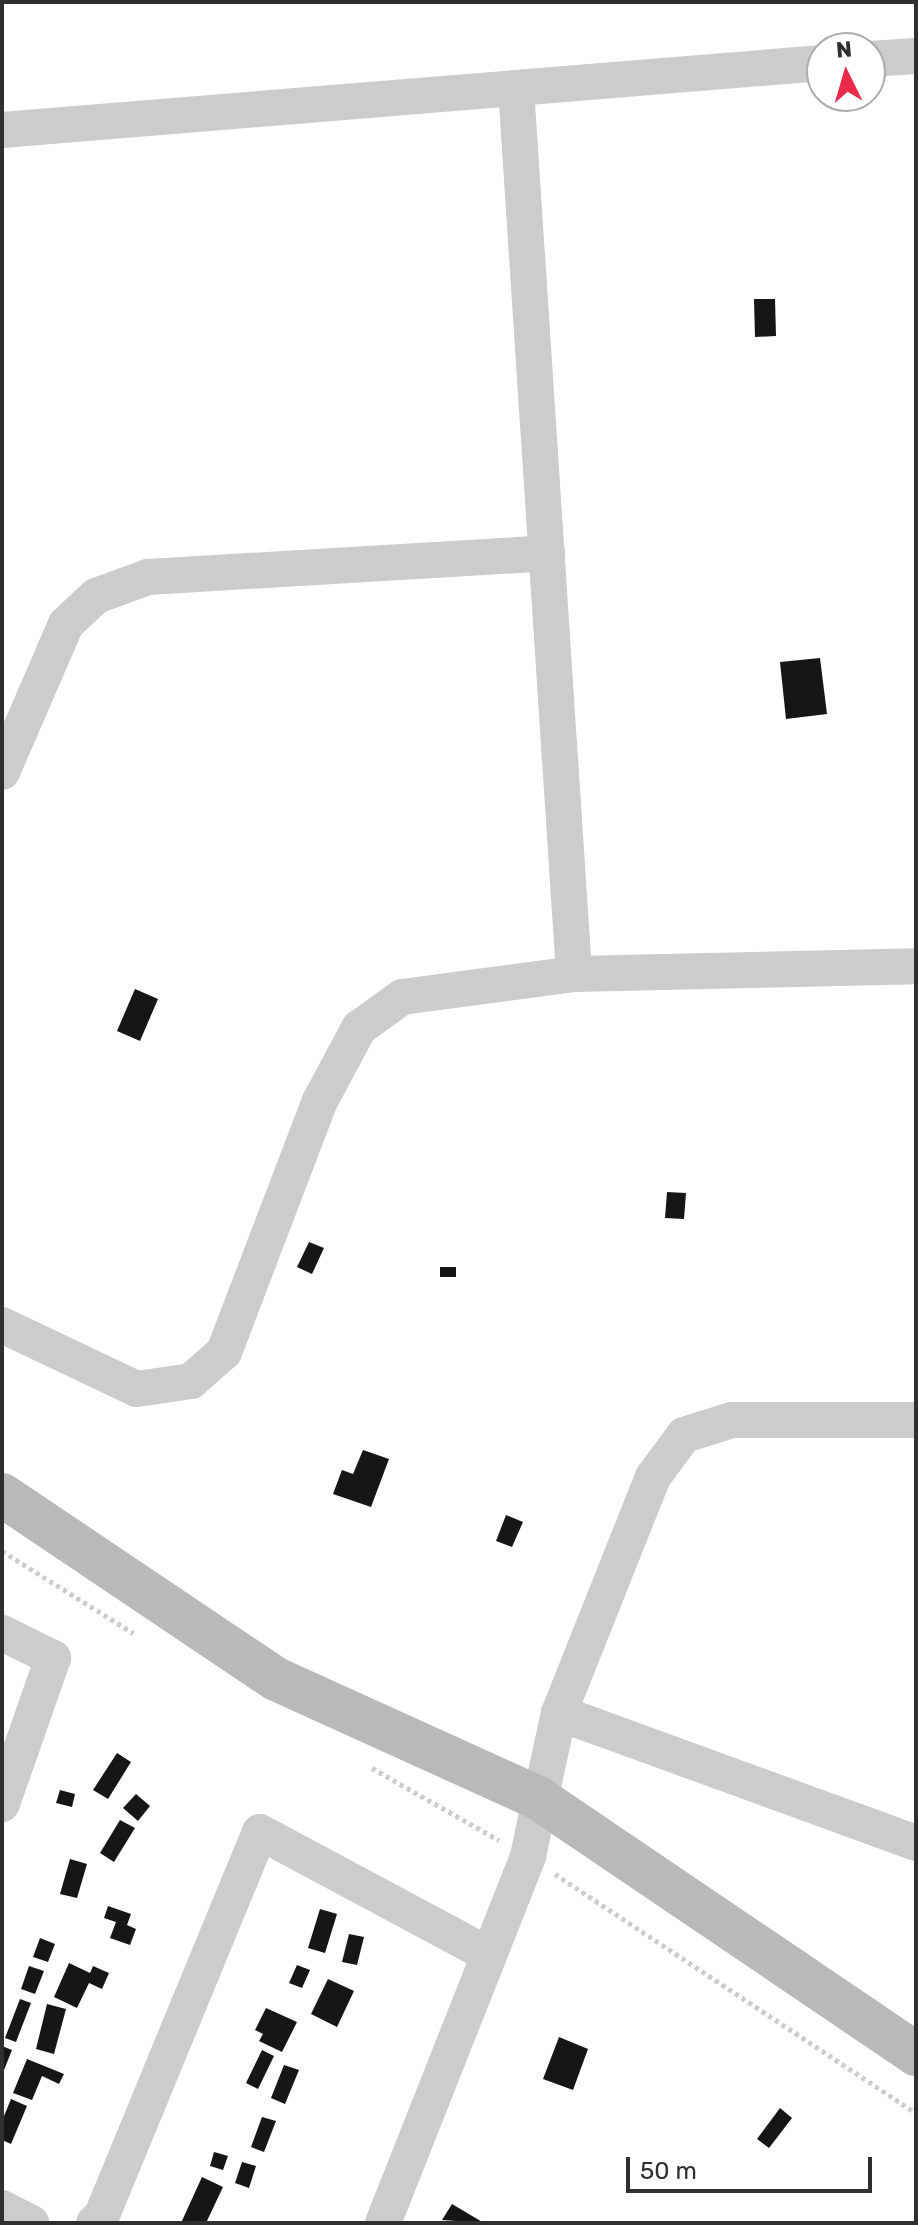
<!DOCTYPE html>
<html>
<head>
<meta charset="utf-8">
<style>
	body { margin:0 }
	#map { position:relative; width:918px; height:2225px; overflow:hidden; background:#fff; font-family:Rubik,sans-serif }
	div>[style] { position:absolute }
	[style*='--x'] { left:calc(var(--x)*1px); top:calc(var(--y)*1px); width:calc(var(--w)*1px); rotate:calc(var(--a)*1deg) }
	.building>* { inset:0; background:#161616 }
	.path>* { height:5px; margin-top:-2.5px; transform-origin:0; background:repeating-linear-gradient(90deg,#ccc 0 4px,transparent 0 8px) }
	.street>* { height:36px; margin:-18px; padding:0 18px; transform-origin:18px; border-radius:18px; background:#ccc }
	.secondary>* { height:44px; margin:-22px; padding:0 22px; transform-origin:22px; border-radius:22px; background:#b9b9b9 }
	span { translate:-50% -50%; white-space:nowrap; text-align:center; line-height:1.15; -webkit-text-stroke:8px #fff; paint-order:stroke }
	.frame { position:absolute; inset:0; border:4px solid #2f2f2f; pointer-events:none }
	.north { position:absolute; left:806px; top:32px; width:80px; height:80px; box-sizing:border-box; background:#fff; border:2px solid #acacac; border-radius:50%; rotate:355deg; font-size:22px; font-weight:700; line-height:32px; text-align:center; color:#2f2f2f }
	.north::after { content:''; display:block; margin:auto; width:28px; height:36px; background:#eb2b4b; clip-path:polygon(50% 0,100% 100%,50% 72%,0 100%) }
	.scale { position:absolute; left:626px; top:2157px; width:246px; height:36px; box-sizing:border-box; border:4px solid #2f2f2f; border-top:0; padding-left:10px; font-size:24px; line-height:28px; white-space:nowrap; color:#2f2f2f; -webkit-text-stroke:6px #fff; paint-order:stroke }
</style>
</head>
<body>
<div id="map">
	<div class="building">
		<div style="clip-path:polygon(754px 299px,775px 299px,776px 336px,755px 337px)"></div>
		<div style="clip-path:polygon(820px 658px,827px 714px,786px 719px,780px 662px)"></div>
		<div style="clip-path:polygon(135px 989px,158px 999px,140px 1041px,117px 1031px)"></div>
		<div style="clip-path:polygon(667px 1192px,686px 1193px,684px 1219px,665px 1218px)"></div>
		<div style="clip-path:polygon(309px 1242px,324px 1248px,312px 1274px,297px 1267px)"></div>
		<div style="clip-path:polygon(440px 1267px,456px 1267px,456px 1277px,440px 1277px)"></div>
		<div style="clip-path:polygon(363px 1450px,389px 1459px,371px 1507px,333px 1494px,342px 1470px,353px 1474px)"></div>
		<div style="clip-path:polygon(506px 1515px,523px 1522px,512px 1547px,496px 1541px)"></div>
		<div style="clip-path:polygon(117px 1753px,131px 1762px,108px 1799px,93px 1790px)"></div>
		<div style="clip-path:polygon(60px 1790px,75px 1794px,72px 1807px,56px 1803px)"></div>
		<div style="clip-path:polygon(136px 1794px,150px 1806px,138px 1821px,123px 1808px)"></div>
		<div style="clip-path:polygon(120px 1820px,135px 1828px,114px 1862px,100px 1853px)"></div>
		<div style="clip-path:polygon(70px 1859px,87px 1864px,77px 1898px,60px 1894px)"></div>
		<div style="clip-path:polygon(108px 1906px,131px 1914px,127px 1925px,136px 1929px,130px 1945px,110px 1938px,116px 1922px,104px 1918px)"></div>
		<div style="clip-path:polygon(320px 1909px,337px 1914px,325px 1953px,308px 1948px)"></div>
		<div style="clip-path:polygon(349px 1934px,364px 1937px,357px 1965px,342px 1962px)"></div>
		<div style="clip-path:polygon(40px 1938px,55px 1944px,48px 1962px,33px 1957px)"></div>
		<div style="clip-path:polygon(69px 1963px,90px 1973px,93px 1966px,109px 1973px,102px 1989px,89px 1983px,77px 2008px,54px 1997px)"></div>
		<div style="clip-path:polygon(297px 1965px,310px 1970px,302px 1988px,289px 1983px)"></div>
		<div style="clip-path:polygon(29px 1966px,44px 1971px,35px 1994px,21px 1989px)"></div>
		<div style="clip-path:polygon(328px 1979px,354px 1991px,337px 2027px,311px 2014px)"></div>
		<div style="clip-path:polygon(20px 1999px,31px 2003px,16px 2042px,5px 2038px)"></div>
		<div style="clip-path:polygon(47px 2004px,66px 2009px,54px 2054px,36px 2049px)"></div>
		<div style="clip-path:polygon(266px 2008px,297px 2022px,282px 2052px,259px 2041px,263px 2034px,255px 2030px)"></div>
		<div style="clip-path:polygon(559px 2037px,588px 2049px,573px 2090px,543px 2079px)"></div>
		<div style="clip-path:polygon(2px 2046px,12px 2050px,2px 2075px)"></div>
		<div style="clip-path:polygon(262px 2050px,274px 2056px,258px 2089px,246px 2083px)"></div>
		<div style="clip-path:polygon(27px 2059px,64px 2074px,59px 2084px,42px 2076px,32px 2100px,13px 2093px)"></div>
		<div style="clip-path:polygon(284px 2065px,299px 2070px,285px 2104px,271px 2098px)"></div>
		<div style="clip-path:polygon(11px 2099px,27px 2106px,11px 2144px,2px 2140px,2px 2121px)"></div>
		<div style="clip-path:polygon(780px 2108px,792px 2118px,769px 2148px,757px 2139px)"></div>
		<div style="clip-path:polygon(262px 2117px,276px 2121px,264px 2152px,251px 2147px)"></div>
		<div style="clip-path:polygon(214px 2152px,228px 2156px,223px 2170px,210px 2166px)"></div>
		<div style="clip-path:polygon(242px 2162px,256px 2166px,249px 2188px,235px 2183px)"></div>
		<div style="clip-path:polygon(202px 2177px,223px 2187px,206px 2223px,181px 2223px)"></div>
		<div style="clip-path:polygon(452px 2204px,484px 2223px,442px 2220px)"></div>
	</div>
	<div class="path">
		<div style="--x:2;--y:1551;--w:155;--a:32"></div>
		<div style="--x:372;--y:1768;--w:146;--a:29.6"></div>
		<div style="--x:555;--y:1874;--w:433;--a:33.5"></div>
	</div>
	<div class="street">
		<div style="--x:870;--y:59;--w:46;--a:-3.7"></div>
		<div style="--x:516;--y:88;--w:888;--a:86.25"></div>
		<div style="--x:2;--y:130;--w:823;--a:-4.67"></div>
		<div style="--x:2;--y:772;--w:161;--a:-66.6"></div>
		<div style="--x:66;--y:624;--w:41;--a:-43"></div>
		<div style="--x:96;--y:596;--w:55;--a:-20.1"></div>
		<div style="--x:148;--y:577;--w:400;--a:-3.4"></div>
		<div style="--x:2;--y:1325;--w:149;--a:25.4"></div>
		<div style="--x:137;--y:1389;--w:55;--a:-8.4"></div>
		<div style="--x:191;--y:1381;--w:44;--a:-41.3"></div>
		<div style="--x:224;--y:1352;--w:269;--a:-69.1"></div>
		<div style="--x:320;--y:1101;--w:83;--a:-61.9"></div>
		<div style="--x:359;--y:1028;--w:53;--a:-35.8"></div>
		<div style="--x:402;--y:997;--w:174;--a:-7.6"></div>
		<div style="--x:574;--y:974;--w:342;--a:-1.3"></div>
		<div style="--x:2;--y:1633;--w:57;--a:26.1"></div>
		<div style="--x:53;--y:1658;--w:155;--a:109.3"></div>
		<div style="--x:559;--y:1713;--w:380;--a:20"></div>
		<div style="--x:2;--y:2208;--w:33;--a:27"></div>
		<div style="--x:94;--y:2223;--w:11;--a:-45"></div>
		<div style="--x:102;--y:2215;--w:414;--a:-67.6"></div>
		<div style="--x:260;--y:1832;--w:260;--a:28.2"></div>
		<div style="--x:383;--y:2223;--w:395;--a:-68.4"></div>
		<div style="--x:528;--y:1856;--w:146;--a:-77.8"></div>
		<div style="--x:559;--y:1713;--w:254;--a:-68.3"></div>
		<div style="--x:653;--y:1477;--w:52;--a:-53.6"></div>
		<div style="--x:684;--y:1435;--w:50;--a:-17.4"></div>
		<div style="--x:732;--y:1420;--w:184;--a:0"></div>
	</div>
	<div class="secondary">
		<div style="--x:2;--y:1495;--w:330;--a:33.9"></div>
		<div style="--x:276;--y:1679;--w:288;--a:24.4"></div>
		<div style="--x:538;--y:1798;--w:457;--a:34.1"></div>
	</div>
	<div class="frame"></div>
	<div class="north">N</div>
	<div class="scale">50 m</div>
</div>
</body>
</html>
